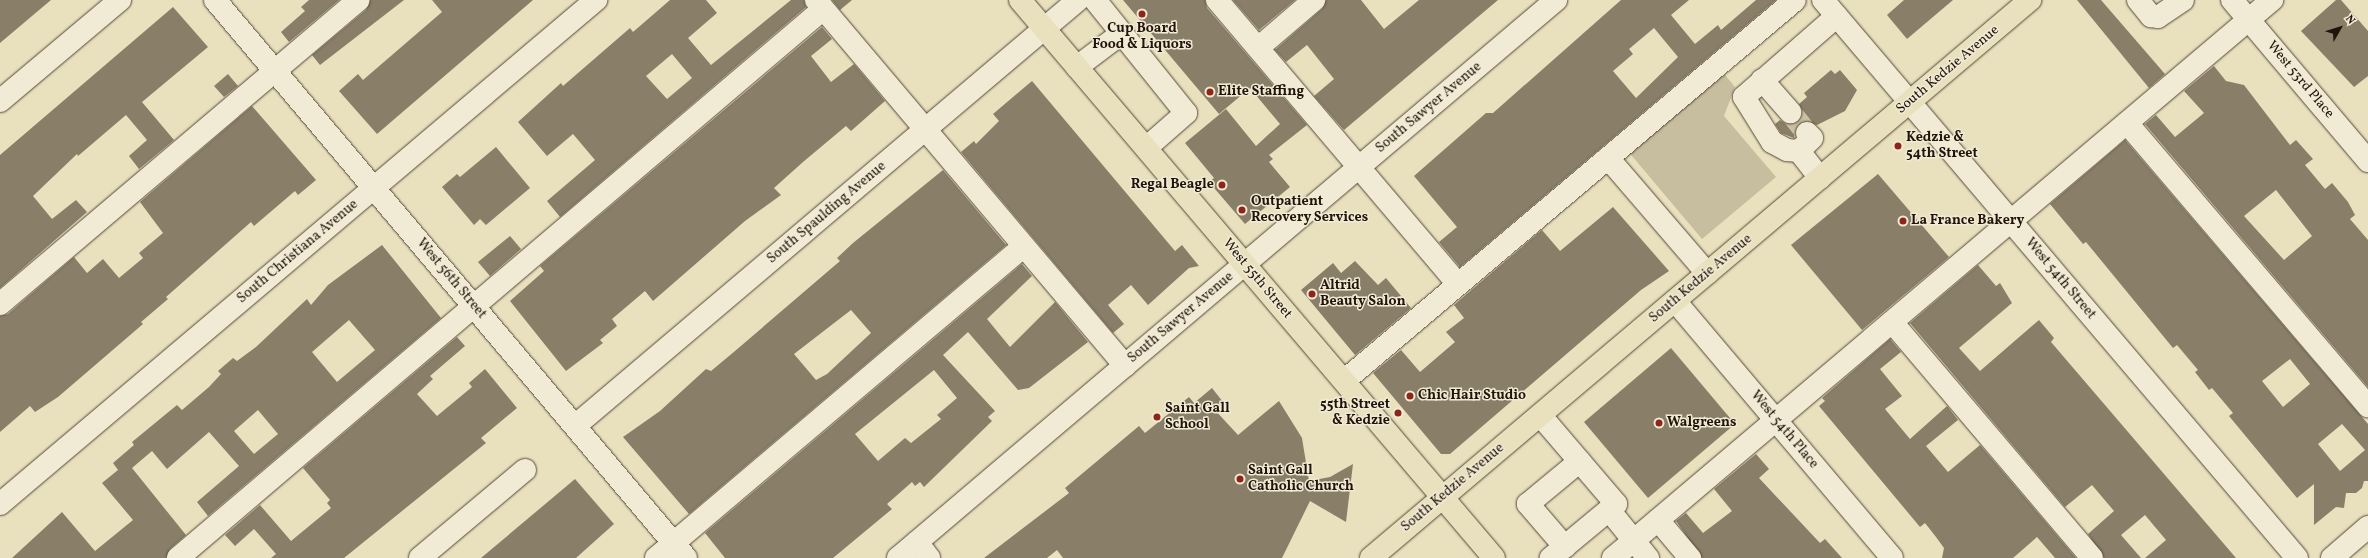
<!DOCTYPE html>
<html>
<head>
<meta charset="utf-8">
<style>
	body { margin:0 }
	#map { position:relative; width:2368px; height:558px; overflow:hidden; background:#e9e0be; font-family:Vollkorn,serif }
	div>[style] { position:absolute }
	[style*='--x'] { left:calc(var(--x)*1px); top:calc(var(--y)*1px); width:calc(var(--w)*1px); rotate:calc(var(--a)*1deg) }
	.green>* { inset:0; background:#c7bd9f }
	.building>* { inset:0; background:#897e68 }
	.minor-tunnel>* { height:22px; margin-top:-11px; transform-origin:0; background:repeating-linear-gradient(90deg,#cbc1a3 0 22px,transparent 0 33px) }
	.roads { filter:drop-shadow(0 0 1px #544737) drop-shadow(0 0 1px #544737) }
	.minor>* { height:22px; margin:-11px; padding:0 11px; transform-origin:11px; border-radius:11px; background:#f1ebd5 }
	.major>* { height:22px; margin:-11px; padding:0 11px; transform-origin:11px; border-radius:11px; background:#e9e0be }
	.dots>* { width:11px; height:11px; translate:-50% -50%; box-sizing:border-box; border:2px solid #f1ebd5; border-radius:50% }
	span { translate:-50% -50%; white-space:nowrap; text-align:center; line-height:1.15; -webkit-text-stroke:3px #f1ebd5; paint-order:stroke }
	.poi-label { font-size:14px; color:#22140a; font-weight:700 }
	.left { translate:0 -50%; text-align:left }
	.right { translate:-100% -50%; text-align:right }
	.street-label { font-size:14px; color:#22140a }
	.north { position:absolute; left:2320px; top:8px; width:40px; height:40px; -webkit-text-stroke:3px #f1ebd5; paint-order:stroke; rotate:51deg; font-size:11px; font-weight:700; line-height:16px; text-align:center; color:#22140a }
	.north::after { content:''; display:block; margin:auto; width:14px; height:18px; background:#22140a; clip-path:polygon(50% 0,100% 100%,50% 72%,0 100%) }
</style>
</head>
<body>
<div id="map">
	<div class="green">
		<div style="clip-path:polygon(1721px 70px,1735px 87px,1724px 116px,1776px 177px,1702px 239px,1627px 150px)"></div>
	</div>
	<div class="building">
		<div style="clip-path:polygon(0 0,51px 0,0 43px)"></div>
		<div style="clip-path:polygon(309px 0,339px 0,289px 42px,281px 32px,305px 11px,301px 7px)"></div>
		<div style="clip-path:polygon(370px 0,404px 0,320px 65px,312px 55px,366px 10px)"></div>
		<div style="clip-path:polygon(432px 0,533px 0,377px 134px,339px 91px,358px 74px,363px 80px,442px 12px)"></div>
		<div style="clip-path:polygon(evenodd,670px 0,706px 0,717px 13px,688px 38px,711px 65px,791px 0,804px 0,806px 7px,560px 217px,547px 201px,595px 160px,573px 134px,547px 156px,518px 122px,561px 83px,563px 86px,630px 28px,633px 32px,670px 0,672px 54px,692px 78px,667px 99px,646px 76px,672px 54px)"></div>
		<div style="clip-path:polygon(832px 0,852px 0,840px 10px)"></div>
		<div style="clip-path:polygon(1123px 0,1205px 0,1207px 8px,1307px 125px,1269px 155px,1273px 159px,1269px 162px,1290px 187px,1245px 224px,1209px 182px,1214px 178px,1185px 143px,1226px 109px,1256px 146px,1280px 124px,1250px 88px,1219px 114px)"></div>
		<div style="clip-path:polygon(1233px 0,1295px 0,1259px 30px)"></div>
		<div style="clip-path:polygon(1326px 0,1361px 0,1384px 29px,1419px 0,1498px 0,1344px 130px,1314px 96px,1334px 79px,1307px 45px,1286px 62px,1275px 50px,1322px 9px)"></div>
		<div style="clip-path:polygon(evenodd,1621px 0,1689px 0,1671px 15px,1695px 44px,1718px 25px,1721px 30px,1756px 0,1776px 0,1460px 267px,1439px 242px,1457px 227px,1414px 176px,1486px 113px,1493px 113px,1621px 0,1654px 28px,1678px 57px,1636px 98px,1613px 71px,1633px 54px,1629px 49px,1654px 28px)"></div>
		<div style="clip-path:polygon(1904px 0,1953px 0,1907px 39px,1887px 15px)"></div>
		<div style="clip-path:polygon(2077px 0,2101px 0,2165px 74px,2149px 88px)"></div>
		<div style="clip-path:polygon(2336px 0,2341px 0,2368px 31px,2368px 76px,2354px 87px,2301px 31px)"></div>
		<div style="clip-path:polygon(173px 7px,208px 47px,142px 102px,174px 140px,139px 169px,129px 156px,147px 140px,126px 115px,78px 156px,77px 154px,33px 196px,52px 219px,76px 200px,87px 212px,0 288px,0 155px)"></div>
		<div style="clip-path:polygon(822px 27px,832px 39px,811px 56px,831px 82px,854px 64px,885px 101px,851px 131px,846px 126px,803px 162px,774px 188px,781px 195px,745px 221px,653px 301px,645px 291px,612px 319px,617px 326px,600px 340px,603px 343px,566px 371px,510px 301px,544px 271px,540px 266px)"></div>
		<div style="clip-path:polygon(evenodd,2214px 66px,2226px 81px,2244px 85px,2290px 145px,2296px 140px,2313px 159px,2305px 165px,2325px 189px,2332px 183px,2348px 202px,2355px 215px,2350px 219px,2368px 240px,2368px 387px,2145px 124px,2156px 115px,2175px 137px,2204px 113px,2184px 91px,2214px 66px,2276px 190px,2312px 236px,2284px 260px,2244px 216px,2276px 190px)"></div>
		<div style="clip-path:polygon(1831px 70px,1835px 74px,1840px 70px,1857px 90px,1845px 111px,1817px 125px,1803px 121px,1795px 129px,1794px 138px,1781px 133px,1775px 124px,1780px 120px,1786px 124px,1798px 121px,1802px 110px,1799px 104px,1807px 97px,1804px 93px)"></div>
		<div style="clip-path:polygon(228px 74px,238px 86px,224px 97px,214px 86px)"></div>
		<div style="clip-path:polygon(1032px 81px,1175px 251px,1182px 245px,1199px 266px,1189px 268px,1148px 305px,1131px 285px,1108px 305px,1124px 324px,1113px 333px,961px 152px,974px 141px,976px 144px,999px 121px,993px 114px)"></div>
		<div style="clip-path:polygon(252px 106px,316px 180px,298px 195px,295px 191px,254px 226px,251px 222px,166px 297px,168px 299px,141px 322px,143px 324px,58px 397px,35px 412px,30px 406px,0 432px,0 316px,8px 314px,74px 257px,87px 273px,103px 259px,119px 278px,143px 258px,139px 253px,163px 233px,140px 202px)"></div>
		<div style="clip-path:polygon(evenodd,2125px 140px,2368px 424px,2368px 481px,2364px 481px,2362px 488px,2356px 493px,2346px 493px,2344px 508px,2336px 507px,2314px 525px,2314px 484px,2297px 498px,2229px 416px,2233px 413px,2212px 388px,2209px 390px,2195px 372px,2198px 370px,2177px 345px,2173px 348px,2086px 242px,2083px 244px,2050px 204px,2125px 140px,2290px 359px,2310px 384px,2283px 407px,2262px 381px,2290px 359px,2125px 140px,2342px 424px,2365px 450px,2340px 471px,2318px 444px,2342px 424px)"></div>
		<div style="clip-path:polygon(496px 147px,530px 188px,486px 225px,480px 219px,474px 225px,442px 187px,457px 174px,460px 177px)"></div>
		<div style="clip-path:polygon(evenodd,943px 170px,1006px 245px,689px 514px,623px 437px,660px 411px,706px 369px,711px 371px,735px 351px,840px 261px,837px 258px,853px 243px,943px 170px,851px 310px,871px 333px,827px 374px,816px 380px,794px 354px,851px 310px)"></div>
		<div style="clip-path:polygon(1878px 174px,1949px 257px,1862px 330px,1791px 245px)"></div>
		<div style="clip-path:polygon(1613px 207px,1669px 271px,1641px 290px,1450px 454px,1441px 454px,1373px 373px,1401px 350px,1420px 372px,1455px 342px,1446px 332px,1464px 318px,1454px 305px,1542px 230px,1560px 251px)"></div>
		<div style="clip-path:polygon(510px 236px,521px 249px,490px 276px,478px 262px)"></div>
		<div style="clip-path:polygon(evenodd,382px 245px,441px 318px,208px 516px,197px 502px,239px 466px,209px 432px,167px 469px,152px 451px,132px 468px,186px 535px,170px 549px,166px 558px,12px 558px,62px 512px,95px 551px,133px 520px,102px 483px,118px 470px,113px 463px,134px 445px,132px 442px,177px 405px,182px 410px,209px 387px,221px 374px,218px 371px,233px 358px,237px 361px,256px 347px,307px 299px,311px 305px,328px 285px,382px 245px,349px 320px,375px 350px,337px 382px,312px 352px,349px 320px,382px 245px,258px 410px,278px 434px,254px 454px,234px 431px,258px 410px)"></div>
		<div style="clip-path:polygon(1355px 261px,1378px 285px,1386px 278px,1411px 308px,1355px 355px,1301px 290px,1333px 263px,1341px 273px)"></div>
		<div style="clip-path:polygon(evenodd,1022px 264px,1032px 276px,987px 319px,1010px 347px,1055px 302px,1088px 342px,1029px 388px,1018px 390px,968px 332px,943px 355px,995px 411px,988px 417px,992px 421px,924px 487px,920px 482px,915px 486px,912px 482px,887px 504px,892px 509px,833px 558px,725px 558px,705px 533px,1022px 264px,934px 370px,957px 398px,937px 415px,941px 419px,911px 443px,905px 438px,878px 461px,855px 434px,934px 370px)"></div>
		<div style="clip-path:polygon(1978px 265px,1996px 286px,2000px 283px,2012px 303px,1959px 348px,1980px 371px,2039px 320px,2054px 338px,2051px 342px,2236px 558px,2145px 558px,2166px 540px,2145px 515px,2121px 535px,2141px 558px,2104px 558px,2088px 534px,2114px 511px,2092px 485px,2065px 507px,1910px 323px)"></div>
		<div style="clip-path:polygon(457px 337px,465px 346px,430px 376px,433px 379px,417px 394px,437px 416px,472px 387px,469px 383px,485px 369px,517px 408px,481px 438px,486px 443px,344px 558px,271px 558px,276px 554px,254px 529px,235px 546px,225px 535px,260px 505px,291px 541px,331px 508px,327px 503px,330px 500px,303px 468px)"></div>
		<div style="clip-path:polygon(1890px 339px,1901px 352px,1880px 369px,1902px 396px,1885px 409px,1910px 439px,1947px 406px,1958px 420px,1926px 446px,1948px 472px,1980px 445px,2076px 558px,2055px 558px,2037px 537px,2013px 558px,1942px 558px,1944px 548px,1936px 537px,1925px 523px,1920px 527px,1819px 406px,1825px 401px,1822px 398px)"></div>
		<div style="clip-path:polygon(1671px 348px,1735px 424px,1648px 498px,1584px 422px)"></div>
		<div style="clip-path:polygon(1212px 388px,1223px 402px,1214px 409px,1238px 435px,1279px 401px,1302px 438px,1309px 481px,1330px 477px,1353px 464px,1346px 522px,1310px 501px,1282px 558px,1063px 558px,1057px 550px,1047px 558px,984px 558px,1069px 493px,1065px 488px,1139px 426px,1145px 433px,1189px 397px,1194px 403px)"></div>
		<div style="clip-path:polygon(1756px 454px,1769px 469px,1759px 478px,1820px 543px,1825px 539px,1842px 558px,1702px 558px,1676px 521px,1686px 513px,1703px 533px,1732px 511px,1714px 489px)"></div>
		<div style="clip-path:polygon(575px 479px,614px 524px,576px 558px,481px 558px)"></div>
	</div>
	<div class="minor-tunnel">
		<div style="--x:1790;--y:112;--w:27;--a:51"></div>
	</div>
	<div class="roads">
		<div class="minor">
			<div style="--x:215;--y:0;--w:730;--a:49.83"></div>
			<div style="--x:816;--y:0;--w:479;--a:49.8"></div>
			<div style="--x:1095;--y:0;--w:145;--a:51.2"></div>
			<div style="--x:1186;--y:113;--w:53;--a:138.8"></div>
			<div style="--x:1217;--y:0;--w:372;--a:49.7"></div>
			<div style="--x:1823;--y:0;--w:732;--a:49.65"></div>
			<div style="--x:2138;--y:0;--w:21;--a:51"></div>
			<div style="--x:2151;--y:16;--w:7;--a:8"></div>
			<div style="--x:2158;--y:17;--w:30;--a:-34"></div>
			<div style="--x:2232;--y:0;--w:211;--a:49.8"></div>
			<div style="--x:1258;--y:48;--w:74;--a:-40.6"></div>
			<div style="--x:1077;--y:67;--w:56;--a:-37.1"></div>
			<div style="--x:1762;--y:80;--w:43;--a:48.8"></div>
			<div style="--x:0;--y:101;--w:157;--a:-40.1"></div>
			<div style="--x:2127;--y:123;--w:372;--a:49.6"></div>
			<div style="--x:1799;--y:151;--w:18;--a:-45"></div>
			<div style="--x:1812;--y:138;--w:7;--a:-135"></div>
			<div style="--x:1608;--y:158;--w:152;--a:49.3"></div>
			<div style="--x:1820;--y:178;--w:34;--a:-128"></div>
			<div style="--x:1799;--y:151;--w:12;--a:-175"></div>
			<div style="--x:1787;--y:150;--w:17;--a:-152"></div>
			<div style="--x:1772;--y:142;--w:53;--a:-121.9"></div>
			<div style="--x:1744;--y:97;--w:123;--a:-41.1"></div>
			<div style="--x:1675;--y:301;--w:336;--a:49.8"></div>
			<div style="--x:0;--y:304;--w:470;--a:-40.3"></div>
			<div style="--x:1892;--y:322;--w:309;--a:49.7"></div>
			<div style="--x:1344;--y:381;--w:590;--a:-40.19"></div>
			<div style="--x:1540;--y:415;--w:117;--a:49.5"></div>
			<div style="--x:1616;--y:504;--w:85;--a:140.3"></div>
			<div style="--x:575;--y:426;--w:659;--a:-40.26"></div>
			<div style="--x:0;--y:504;--w:781;--a:-40.22"></div>
			<div style="--x:1609;--y:510;--w:62;--a:50.9"></div>
			<div style="--x:1658;--y:520;--w:50;--a:49.9"></div>
			<div style="--x:917;--y:542;--w:20;--a:53"></div>
			<div style="--x:1565;--y:547;--w:57;--a:-130.7"></div>
			<div style="--x:1528;--y:504;--w:67;--a:-39.6"></div>
			<div style="--x:178;--y:558;--w:847;--a:-40.4"></div>
			<div style="--x:420;--y:558;--w:137;--a:-40"></div>
			<div style="--x:656;--y:558;--w:482;--a:-40.3"></div>
			<div style="--x:898;--y:558;--w:863;--a:-40.3"></div>
			<div style="--x:1613;--y:558;--w:864;--a:-40.26"></div>
			<div style="--x:2332;--y:558;--w:48;--a:-40.7"></div>
		</div>
		<div class="major">
			<div style="--x:1020;--y:0;--w:732;--a:49.65"></div>
			<div style="--x:1371;--y:558;--w:864;--a:-40.26"></div>
		</div>
	</div>
	<div class="dots">
		<div style="left:1142px;top:14px;background:#8f2418"></div>
		<div style="left:1210px;top:92px;background:#8f2418"></div>
		<div style="left:1898px;top:146px;background:#8f2418"></div>
		<div style="left:1222px;top:185px;background:#8f2418"></div>
		<div style="left:1242px;top:210px;background:#8f2418"></div>
		<div style="left:1903px;top:221px;background:#8f2418"></div>
		<div style="left:1312px;top:294px;background:#8f2418"></div>
		<div style="left:1410px;top:396px;background:#8f2418"></div>
		<div style="left:1398px;top:413px;background:#8f2418"></div>
		<div style="left:1157px;top:417px;background:#8f2418"></div>
		<div style="left:1659px;top:423px;background:#8f2418"></div>
		<div style="left:1240px;top:479px;background:#8f2418"></div>
	</div>
	<div class="poi-label">
		<span style="left:1142px;top:37px">Cup Board<br>Food &amp; Liquors</span>
		<span class="left" style="left:1218px;top:92px">Elite Staffing</span>
		<span class="left" style="left:1906px;top:146px">Kedzie &amp;<br>54th Street</span>
		<span class="right" style="left:1214px;top:185px">Regal Beagle</span>
		<span class="left" style="left:1251px;top:210px">Outpatient<br>Recovery Services</span>
		<span class="left" style="left:1911px;top:221px">La France Bakery</span>
		<span class="left" style="left:1320px;top:294px">Altrid<br>Beauty Salon</span>
		<span class="left" style="left:1418px;top:396px">Chic Hair Studio</span>
		<span class="right" style="left:1390px;top:413px">55th Street<br>&amp; Kedzie</span>
		<span class="left" style="left:1165px;top:417px">Saint Gall<br>School</span>
		<span class="left" style="left:1667px;top:423px">Walgreens</span>
		<span class="left" style="left:1248px;top:479px">Saint Gall<br>Catholic Church</span>
	</div>
	<div class="street-label">
		<span style="left:1948px;top:70px;rotate:-40deg">South Kedzie Avenue</span>
		<span style="left:2300px;top:80px;rotate:50deg">West 53rd Place</span>
		<span style="left:1429px;top:108px;rotate:-40deg">South Sawyer Avenue</span>
		<span style="left:827px;top:213px;rotate:-40deg">South Spaulding Avenue</span>
		<span style="left:298px;top:252px;rotate:-40deg">South Christiana Avenue</span>
		<span style="left:451px;top:279px;rotate:50deg">West 56th Street</span>
		<span style="left:1257px;top:279px;rotate:50deg">West 55th Street</span>
		<span style="left:1701px;top:279px;rotate:-40deg">South Kedzie Avenue</span>
		<span style="left:2060px;top:279px;rotate:50deg">West 54th Street</span>
		<span style="left:1181px;top:318px;rotate:-40deg">South Sawyer Avenue</span>
		<span style="left:1784px;top:430px;rotate:50deg">West 54th Place</span>
		<span style="left:1453px;top:488px;rotate:-40deg">South Kedzie Avenue</span>
	</div>
	<div class="north">N</div>
</div>
</body>
</html>
